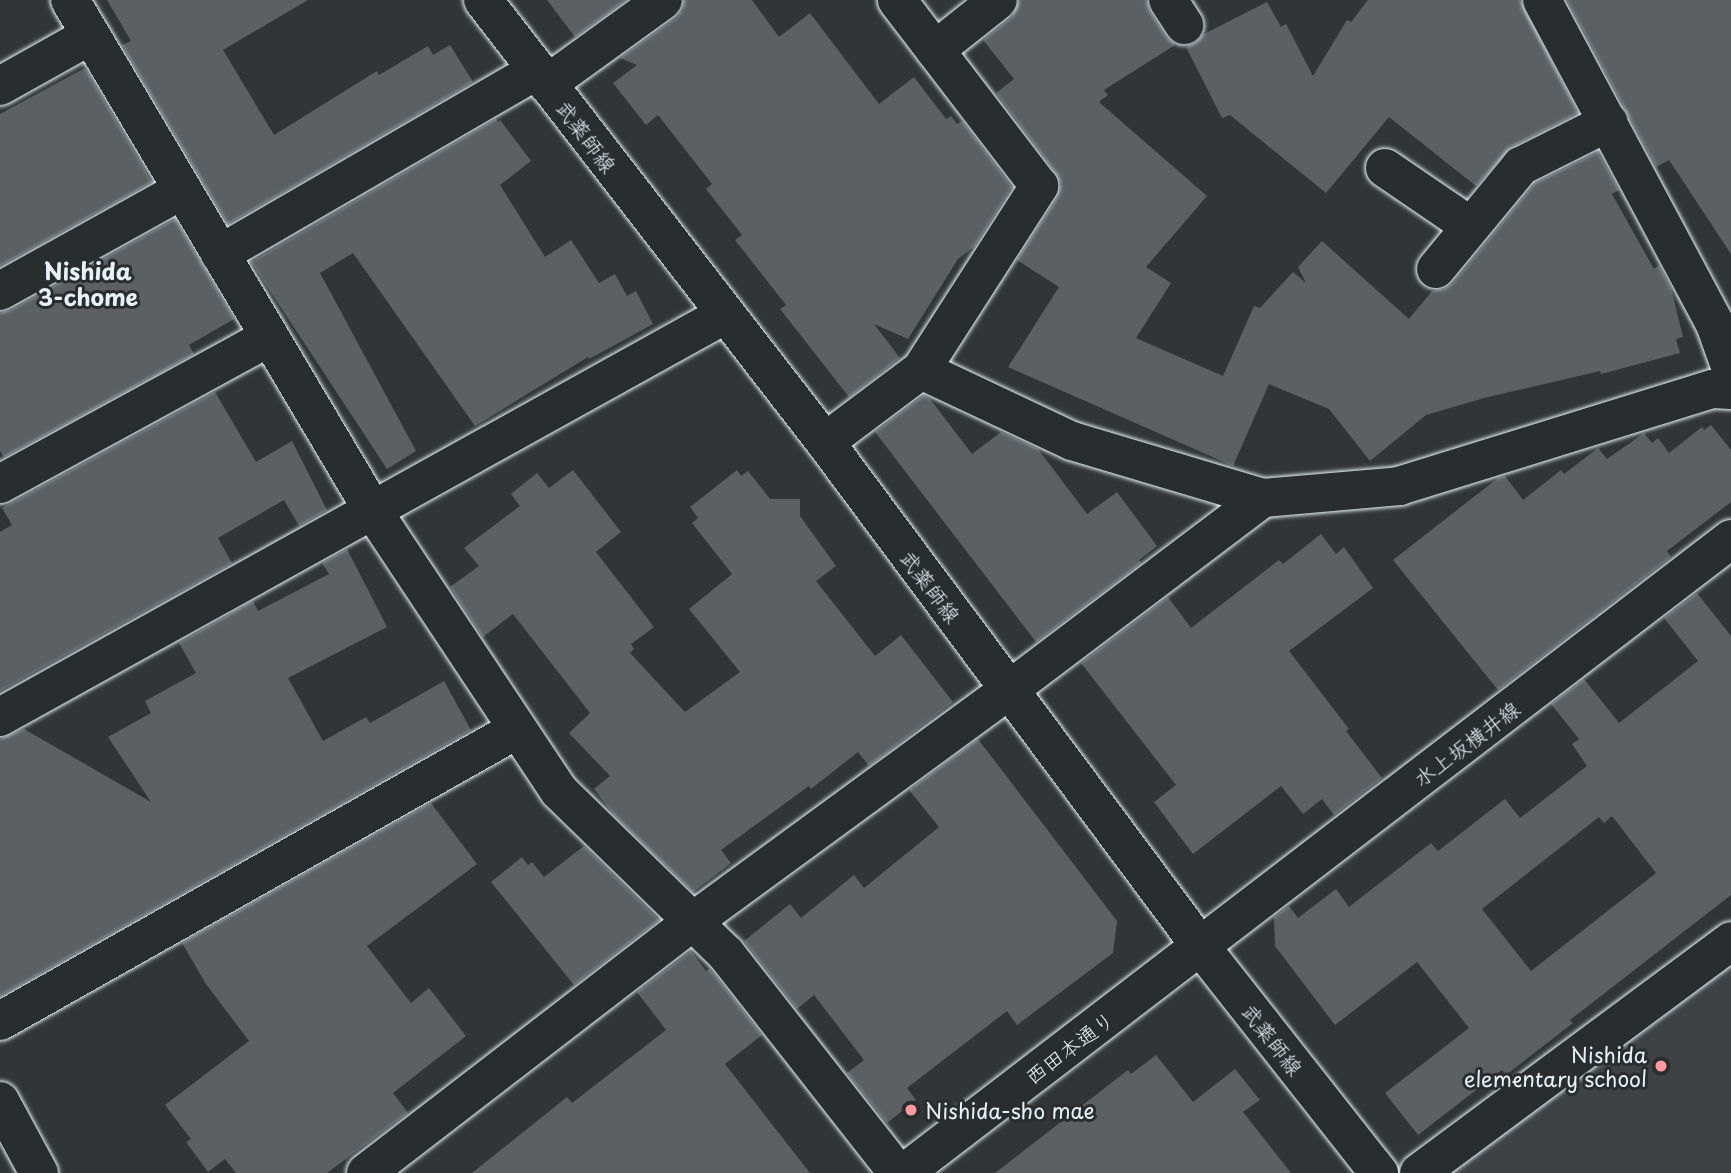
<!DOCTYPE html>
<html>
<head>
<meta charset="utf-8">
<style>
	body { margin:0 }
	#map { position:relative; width:1731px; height:1173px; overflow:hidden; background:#323536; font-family:"Playpen Sans","Klee One",sans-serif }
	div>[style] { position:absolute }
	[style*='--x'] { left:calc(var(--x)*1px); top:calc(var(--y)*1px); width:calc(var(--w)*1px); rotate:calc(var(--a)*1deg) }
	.built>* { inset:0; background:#3f4244 }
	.building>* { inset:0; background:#5c6063 }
	.roads { filter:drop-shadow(0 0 2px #e8f1f8) drop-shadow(0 0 2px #e8f1f8) }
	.minor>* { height:38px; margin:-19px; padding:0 19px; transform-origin:19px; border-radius:19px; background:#2a2d2e }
	.tertiary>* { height:38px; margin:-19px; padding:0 19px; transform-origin:19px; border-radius:19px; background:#2a2d2e }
	.dots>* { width:19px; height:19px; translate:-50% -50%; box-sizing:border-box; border:4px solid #2a2d2e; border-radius:50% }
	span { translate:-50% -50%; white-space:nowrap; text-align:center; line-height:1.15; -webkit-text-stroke:6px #2a2d2e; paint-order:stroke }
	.street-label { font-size:21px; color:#e8f1f8 }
	.poi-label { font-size:21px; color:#e8f1f8 }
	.right { translate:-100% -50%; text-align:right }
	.left { translate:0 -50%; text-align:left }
	.neighbourhood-label { font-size:23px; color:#e8f1f8; font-weight:700 }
</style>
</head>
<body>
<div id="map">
	<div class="built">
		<div style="clip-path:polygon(1731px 958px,1731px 1173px,1450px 1173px)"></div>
	</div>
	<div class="building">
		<div style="clip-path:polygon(107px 0,308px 0,223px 50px,274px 135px,377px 71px,379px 75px,428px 46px,433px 55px,450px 45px,473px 82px,228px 224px,122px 45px,131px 41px)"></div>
		<div style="clip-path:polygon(547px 0,626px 0,575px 37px)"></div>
		<div style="clip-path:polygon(684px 0,752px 0,779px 37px,810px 13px,879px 104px,914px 77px,946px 119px,951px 116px,957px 124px,962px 121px,1012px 187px,974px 247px,958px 259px,908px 339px,874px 324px,900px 358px,849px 397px,780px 309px,786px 305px,735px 240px,742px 235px,706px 189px,712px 184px,658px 115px,646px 125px,613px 83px,637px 65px,620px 58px,676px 18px,683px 10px)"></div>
		<div style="clip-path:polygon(1019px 0,1146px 0,1150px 12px,1166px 37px,1175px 45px,1104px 90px,1108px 95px,1099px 102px,1207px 196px,1146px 267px,1171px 283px,1136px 338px,1223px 376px,1254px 306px,1260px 308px,1293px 272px,1306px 283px,1298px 267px,1322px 241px,1409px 319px,1432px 291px,1444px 289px,1453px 283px,1535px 183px,1598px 152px,1619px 190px,1612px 194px,1654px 269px,1659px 265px,1671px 288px,1683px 337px,1676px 339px,1680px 353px,1601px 374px,1600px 371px,1484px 398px,1426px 415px,1370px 461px,1329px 409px,1269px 384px,1233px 466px,1008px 367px,1059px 287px,1017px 260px,1057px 198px,1061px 184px,1056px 173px,996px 93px,1014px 79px,983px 40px,1012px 17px)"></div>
		<div style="clip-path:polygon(1368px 0,1520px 0,1578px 113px,1511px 147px,1476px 186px,1389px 117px,1326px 193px,1230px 115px,1222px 118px,1186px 47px,1196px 43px,1204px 34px,1267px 2px,1281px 27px,1286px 24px,1313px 76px,1347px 20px,1351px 22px)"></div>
		<div style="clip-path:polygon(1567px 0,1731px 0,1731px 254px,1669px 160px,1656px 167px)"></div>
		<div style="clip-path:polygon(85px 68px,152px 182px,0 266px,0 114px)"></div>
		<div style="clip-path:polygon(496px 119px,498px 122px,500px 120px,531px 161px,500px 185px,545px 257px,571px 240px,599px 283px,615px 274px,627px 296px,636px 291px,653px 324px,589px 359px,588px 357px,475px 426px,353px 253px,320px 273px,416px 451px,387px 469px,251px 262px)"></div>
		<div style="clip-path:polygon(175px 219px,234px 319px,189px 345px,194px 354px,4px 457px,0 451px,0 313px,11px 310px)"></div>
		<div style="clip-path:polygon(215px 392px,256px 462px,292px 441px,327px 510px,299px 526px,284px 500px,218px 538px,232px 563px,0 691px,0 532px,12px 525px,2px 508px)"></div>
		<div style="clip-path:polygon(924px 395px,930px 399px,972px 454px,1001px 432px,1038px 449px,1087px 514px,1117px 492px,1157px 546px,1139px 560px,1141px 563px,1036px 642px,875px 432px)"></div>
		<div style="clip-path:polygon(1711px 425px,1731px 450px,1731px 502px,1667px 551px,1671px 557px,1498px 690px,1393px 560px,1498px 478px,1505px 476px,1523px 500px,1561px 470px,1564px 474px,1598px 448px,1607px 459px,1644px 433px,1652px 443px,1658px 438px,1669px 453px,1702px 427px,1704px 430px)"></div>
		<div style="clip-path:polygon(573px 470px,621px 532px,596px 552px,654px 627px,631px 644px,634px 649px,630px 653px,685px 712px,740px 672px,689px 609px,732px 574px,692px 523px,698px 518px,690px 507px,737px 470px,741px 476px,748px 471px,770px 499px,800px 499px,800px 516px,836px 566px,816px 581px,875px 656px,901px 635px,953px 702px,869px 766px,858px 752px,811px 789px,809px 786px,721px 850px,731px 863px,693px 892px,614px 815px,594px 789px,610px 776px,569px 733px,590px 713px,513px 614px,483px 637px,450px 587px,479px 566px,464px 548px,520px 506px,511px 494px,537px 473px,549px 488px)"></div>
		<div style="clip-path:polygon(1321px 534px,1336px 554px,1344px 547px,1373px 588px,1289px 651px,1349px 729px,1346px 731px,1382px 778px,1334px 815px,1322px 799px,1303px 814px,1281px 786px,1193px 854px,1154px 802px,1176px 785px,1081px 663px,1168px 597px,1191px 628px,1279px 560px,1283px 564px)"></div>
		<div style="clip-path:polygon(347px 549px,387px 627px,288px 678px,323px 741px,366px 717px,370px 723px,444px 681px,471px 730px,0 996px,0 739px,24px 729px,151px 802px,108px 737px,151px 713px,145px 701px,196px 673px,179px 643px,253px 601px,258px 611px,329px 574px,322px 563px)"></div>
		<div style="clip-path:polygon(evenodd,1697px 593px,1731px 636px,1731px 895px,1570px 1020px,1573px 1023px,1506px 1075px,1502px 1070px,1418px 1135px,1385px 1093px,1469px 1028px,1417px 962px,1335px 1025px,1275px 946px,1274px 917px,1289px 906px,1298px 918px,1336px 889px,1349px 907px,1431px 843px,1438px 851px,1505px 799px,1520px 818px,1587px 766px,1572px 744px,1579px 739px,1551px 704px,1584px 679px,1619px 723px,1698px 661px,1664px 618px,1697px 593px,1612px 816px,1656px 873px,1531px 971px,1482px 909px,1599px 817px,1604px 823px,1612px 816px)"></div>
		<div style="clip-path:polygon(978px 739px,1117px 921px,1113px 953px,1017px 1025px,1007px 1011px,907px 1088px,916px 1100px,887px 1123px,847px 1073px,864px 1060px,814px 995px,797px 1009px,744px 941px,790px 904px,801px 918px,854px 875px,864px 888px,939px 827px,909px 790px)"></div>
		<div style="clip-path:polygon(431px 803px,477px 864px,367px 946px,411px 1003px,429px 988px,466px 1036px,393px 1093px,408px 1113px,327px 1173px,236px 1173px,225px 1159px,208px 1172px,186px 1142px,191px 1139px,165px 1105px,249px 1041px,206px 984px,182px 943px)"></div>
		<div style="clip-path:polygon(584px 846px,659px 920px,574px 985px,491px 882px,522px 857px,528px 865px,532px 862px,544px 877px)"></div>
		<div style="clip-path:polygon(691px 951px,706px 971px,710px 969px,762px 1035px,725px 1064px,810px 1173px,472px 1173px,567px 1097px,572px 1103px,666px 1030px,637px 992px)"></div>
		<div style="clip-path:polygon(1156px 1055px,1193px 1102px,1235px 1069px,1260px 1100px,1243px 1112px,1291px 1173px,995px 1173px,1128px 1070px,1131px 1074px)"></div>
	</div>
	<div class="roads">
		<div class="minor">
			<div style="--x:70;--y:0;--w:594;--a:59.33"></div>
			<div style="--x:373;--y:511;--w:336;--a:56.4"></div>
			<div style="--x:559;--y:791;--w:233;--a:44.3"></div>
			<div style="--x:726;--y:954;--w:278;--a:51.9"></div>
			<div style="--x:1168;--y:0;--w:30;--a:57"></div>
			<div style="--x:1542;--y:0;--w:367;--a:61.9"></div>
			<div style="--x:1715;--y:324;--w:48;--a:70.4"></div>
			<div style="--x:935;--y:50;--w:80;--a:-38.4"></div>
			<div style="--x:547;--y:84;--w:143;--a:-35.9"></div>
			<div style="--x:0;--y:86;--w:104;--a:-29.3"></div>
			<div style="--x:1385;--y:168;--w:103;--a:34.3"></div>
			<div style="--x:220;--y:254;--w:367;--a:-30.1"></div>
			<div style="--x:1436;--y:269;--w:134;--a:-50.5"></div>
			<div style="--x:1521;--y:166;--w:98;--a:-26.6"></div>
			<div style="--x:0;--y:291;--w:208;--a:-29"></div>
			<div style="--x:921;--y:370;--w:167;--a:25.2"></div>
			<div style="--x:1072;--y:441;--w:199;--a:16.6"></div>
			<div style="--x:1263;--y:498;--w:137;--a:-5"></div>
			<div style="--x:1399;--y:486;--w:329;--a:-17.2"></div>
			<div style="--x:1713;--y:389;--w:18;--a:3"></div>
			<div style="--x:825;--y:442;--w:120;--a:-36.9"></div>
			<div style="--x:921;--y:370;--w:219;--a:-57.3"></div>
			<div style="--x:1039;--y:186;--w:234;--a:-127.4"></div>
			<div style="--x:0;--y:484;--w:307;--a:-28.6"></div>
			<div style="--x:0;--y:717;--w:828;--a:-29.04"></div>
			<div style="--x:0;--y:1021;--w:592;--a:-29.42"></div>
			<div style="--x:0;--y:1101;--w:82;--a:61.6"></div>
			<div style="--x:366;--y:1173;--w:411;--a:-37.6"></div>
			<div style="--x:692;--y:922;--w:393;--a:-36.2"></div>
			<div style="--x:1009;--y:690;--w:318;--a:-37.1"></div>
			<div style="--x:1419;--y:1173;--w:389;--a:-36.6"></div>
		</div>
		<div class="tertiary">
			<div style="--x:483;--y:0;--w:559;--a:52.27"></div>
			<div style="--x:825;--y:442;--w:630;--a:53.33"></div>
			<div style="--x:1201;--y:947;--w:288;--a:51.8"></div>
			<div style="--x:904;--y:1173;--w:1042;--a:-37.47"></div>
		</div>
	</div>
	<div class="dots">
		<div style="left:1661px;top:1066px;background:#ff9aa2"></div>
		<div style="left:911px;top:1110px;background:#ff9aa2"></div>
	</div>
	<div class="street-label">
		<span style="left:587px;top:136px;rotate:53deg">武薬師線</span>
		<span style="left:931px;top:586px;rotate:53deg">武薬師線</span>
		<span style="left:1466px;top:743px;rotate:-37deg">水上坂横井線</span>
		<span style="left:1273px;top:1039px;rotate:52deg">武薬師線</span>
		<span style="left:1069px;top:1047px;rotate:-37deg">西田本通り</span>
	</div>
	<div class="poi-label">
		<span class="right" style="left:1647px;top:1066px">Nishida<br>elementary school</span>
		<span class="left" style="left:925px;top:1110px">Nishida-sho mae</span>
	</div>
	<div class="neighbourhood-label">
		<span style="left:88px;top:284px">Nishida<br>3-chome</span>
	</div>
</div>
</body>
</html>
